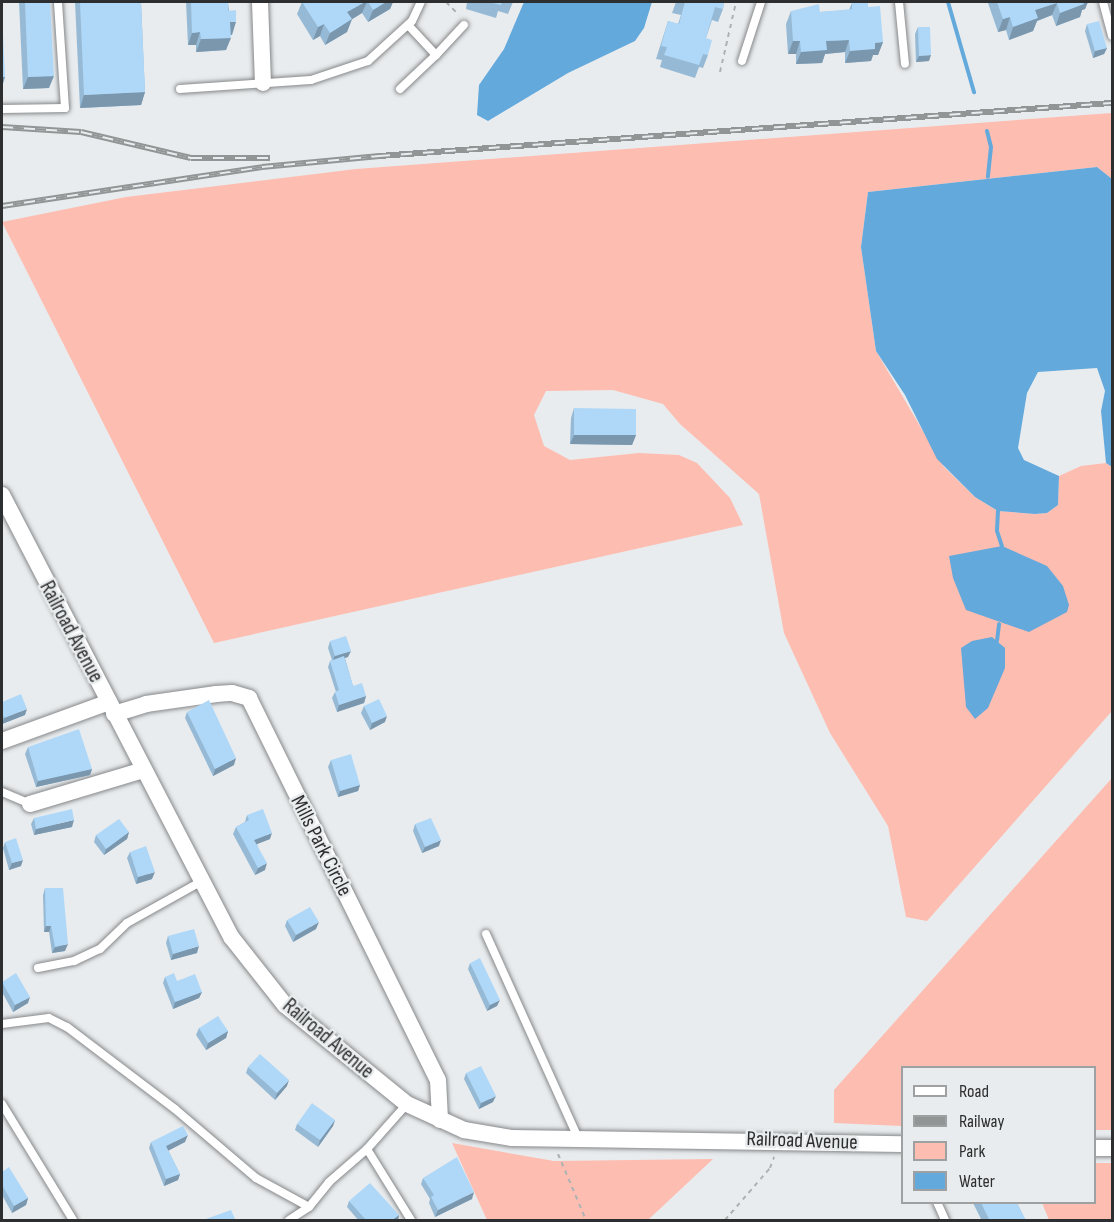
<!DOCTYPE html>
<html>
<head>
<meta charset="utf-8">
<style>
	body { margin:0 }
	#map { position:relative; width:1114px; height:1222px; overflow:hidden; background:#e9ecee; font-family:"Sofia Sans Condensed",sans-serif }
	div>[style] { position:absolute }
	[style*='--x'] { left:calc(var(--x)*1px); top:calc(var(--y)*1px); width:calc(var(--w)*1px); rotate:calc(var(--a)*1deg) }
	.green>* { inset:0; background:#febdb1 }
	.water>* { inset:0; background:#63a9dc }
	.stream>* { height:4px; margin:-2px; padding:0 2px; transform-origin:2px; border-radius:2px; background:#63a9dc }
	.path>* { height:2px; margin-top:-1px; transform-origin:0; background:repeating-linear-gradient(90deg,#afb2b3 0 4.5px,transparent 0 9px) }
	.roads { filter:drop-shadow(0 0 2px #86888a) drop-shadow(0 0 2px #86888a) }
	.service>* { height:8px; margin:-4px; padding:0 4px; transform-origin:4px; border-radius:4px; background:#fff }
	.minor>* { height:16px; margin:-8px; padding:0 8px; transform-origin:8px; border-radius:8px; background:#fff }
	.rail>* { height:6px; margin-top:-3px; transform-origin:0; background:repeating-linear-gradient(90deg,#e9ecee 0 11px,#929596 0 22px); box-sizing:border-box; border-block:2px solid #929596 }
	.wall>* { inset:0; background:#96bad5 }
	.shaded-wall>* { inset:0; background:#7a97ae }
	.building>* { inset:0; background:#afd8f8 }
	span { translate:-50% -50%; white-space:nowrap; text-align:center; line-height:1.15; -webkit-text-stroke:5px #e9ecee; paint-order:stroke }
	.street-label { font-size:21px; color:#2d2e2f }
	.frame { position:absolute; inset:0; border:3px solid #2d2e2f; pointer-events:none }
	.legend { position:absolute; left:901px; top:1066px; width:195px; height:138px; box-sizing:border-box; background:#e9ecee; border:2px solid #9ea0a2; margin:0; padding:8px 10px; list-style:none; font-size:18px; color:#2d2e2f }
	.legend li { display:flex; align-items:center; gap:12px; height:30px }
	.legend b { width:30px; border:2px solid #9ea0a2 }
</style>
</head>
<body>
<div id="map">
	<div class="green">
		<div style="clip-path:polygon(1112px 113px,1112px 179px,1097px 167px,868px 192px,861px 247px,876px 351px,944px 467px,975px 497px,998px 511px,1035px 514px,1047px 513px,1058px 505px,1059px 476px,1081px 466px,1106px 463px,1112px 467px,1112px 711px,927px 921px,906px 917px,888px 826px,830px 733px,784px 633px,759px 494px,680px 424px,663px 404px,613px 390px,546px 391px,534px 415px,544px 446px,570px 460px,639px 453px,679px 455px,697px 463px,730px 498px,743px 525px,214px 643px,2px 222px,126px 197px,356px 169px)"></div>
		<div style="clip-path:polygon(1112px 778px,1112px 1130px,1095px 1130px,1094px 1068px,902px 1068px,902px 1126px,834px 1123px,834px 1090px)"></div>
		<div style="clip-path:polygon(452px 1143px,554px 1161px,713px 1159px,648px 1220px,487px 1220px)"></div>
		<div style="clip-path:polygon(1095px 1163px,1112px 1163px,1112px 1220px,1049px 1220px,1042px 1203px,1094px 1202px)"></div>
	</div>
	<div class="water">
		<div style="clip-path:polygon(524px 2px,652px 2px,644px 28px,635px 41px,568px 73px,488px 121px,477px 115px,479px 85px,504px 49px)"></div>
		<div style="clip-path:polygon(1097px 167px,1112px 179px,1112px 467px,1106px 463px,1101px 411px,1105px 391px,1097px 368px,1038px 372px,1027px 393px,1018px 448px,1024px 460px,1059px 476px,1058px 505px,1047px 513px,1035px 514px,998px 511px,975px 497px,937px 459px,905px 395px,876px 351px,861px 247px,868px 192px)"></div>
		<div style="clip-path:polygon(1002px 546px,1047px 566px,1063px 586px,1069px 605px,1067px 612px,1029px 632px,966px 610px,953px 578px,949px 556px)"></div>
		<div style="clip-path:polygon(992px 637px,1005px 648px,1005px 668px,988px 708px,975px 719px,966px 707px,961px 648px,972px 641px)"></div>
	</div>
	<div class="stream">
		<div style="--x:948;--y:2;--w:94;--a:73.9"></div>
		<div style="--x:987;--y:131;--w:16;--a:76"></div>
		<div style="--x:991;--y:147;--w:30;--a:96"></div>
		<div style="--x:998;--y:511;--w:20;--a:93"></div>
		<div style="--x:997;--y:531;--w:16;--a:72"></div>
		<div style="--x:997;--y:641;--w:17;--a:-83"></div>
	</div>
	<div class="path">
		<div style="--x:446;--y:2;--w:18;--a:45"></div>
		<div style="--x:720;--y:72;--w:72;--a:-77.1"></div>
		<div style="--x:558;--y:1154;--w:72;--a:67"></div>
		<div style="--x:725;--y:1220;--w:69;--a:-49.1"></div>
		<div style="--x:770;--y:1168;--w:12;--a:-70"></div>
	</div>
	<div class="roads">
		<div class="service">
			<div style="--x:899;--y:2;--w:62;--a:84.5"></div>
			<div style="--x:1103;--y:2;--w:35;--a:75"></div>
			<div style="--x:436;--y:55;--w:41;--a:-47"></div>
			<div style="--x:742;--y:61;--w:62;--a:-72.1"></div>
			<div style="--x:180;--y:89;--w:131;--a:-3.9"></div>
			<div style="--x:311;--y:80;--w:60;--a:-18.4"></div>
			<div style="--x:368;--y:61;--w:59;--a:-42.3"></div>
			<div style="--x:412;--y:21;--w:21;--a:-65"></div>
			<div style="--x:400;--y:89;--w:50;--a:-43.4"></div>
			<div style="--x:436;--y:55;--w:41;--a:-133"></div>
			<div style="--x:2;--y:109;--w:63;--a:-0.9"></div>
			<div style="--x:65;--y:108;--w:106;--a:-93.8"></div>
			<div style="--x:2;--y:792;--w:30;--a:23"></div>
			<div style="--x:486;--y:934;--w:224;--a:65.7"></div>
			<div style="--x:38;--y:968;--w:37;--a:-11"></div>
			<div style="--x:74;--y:961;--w:29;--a:-25"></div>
			<div style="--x:100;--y:949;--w:37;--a:-44"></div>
			<div style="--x:127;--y:923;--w:86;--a:-29.2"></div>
			<div style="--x:2;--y:1024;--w:47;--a:-7.3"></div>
			<div style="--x:49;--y:1018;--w:20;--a:27"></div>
			<div style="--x:67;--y:1027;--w:136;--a:37.2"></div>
			<div style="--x:175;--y:1109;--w:106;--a:40.4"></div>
			<div style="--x:256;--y:1178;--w:60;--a:28.7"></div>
			<div style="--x:2;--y:1104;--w:136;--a:58.5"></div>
			<div style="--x:367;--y:1149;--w:84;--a:58.2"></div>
			<div style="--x:937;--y:1202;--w:20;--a:66"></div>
			<div style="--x:289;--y:1220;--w:24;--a:-33"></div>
			<div style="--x:309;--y:1207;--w:32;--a:-51"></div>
			<div style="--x:329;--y:1182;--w:50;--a:-41"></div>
			<div style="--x:367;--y:1149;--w:60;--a:-48.4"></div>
		</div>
		<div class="minor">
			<div style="--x:260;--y:2;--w:81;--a:87.9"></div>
			<div style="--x:2;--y:495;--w:499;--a:62.6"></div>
			<div style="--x:232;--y:938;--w:85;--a:51.7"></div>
			<div style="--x:285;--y:1005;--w:157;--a:39.1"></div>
			<div style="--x:407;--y:1104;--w:63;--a:24.5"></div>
			<div style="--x:464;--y:1130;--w:49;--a:9.5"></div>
			<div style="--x:512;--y:1138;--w:390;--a:0.9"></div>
			<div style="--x:114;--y:714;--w:34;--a:-17"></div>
			<div style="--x:146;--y:704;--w:71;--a:-8.1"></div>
			<div style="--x:216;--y:694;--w:16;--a:-4"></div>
			<div style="--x:232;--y:693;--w:18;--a:16"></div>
			<div style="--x:249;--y:698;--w:426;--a:63.7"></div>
			<div style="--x:438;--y:1080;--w:40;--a:87.1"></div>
			<div style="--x:2;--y:741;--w:114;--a:-20"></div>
			<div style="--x:30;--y:804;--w:118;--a:-16.7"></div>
			<div style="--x:1094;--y:1148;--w:18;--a:0"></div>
		</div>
	</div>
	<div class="rail">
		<div style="--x:2;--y:127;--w:79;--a:3.6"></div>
		<div style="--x:81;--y:132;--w:113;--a:13.3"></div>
		<div style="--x:191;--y:158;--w:79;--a:0"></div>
		<div style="--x:2;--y:206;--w:263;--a:-8.5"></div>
		<div style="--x:262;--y:167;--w:118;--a:-5.4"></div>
		<div style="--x:379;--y:156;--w:735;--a:-4.14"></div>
	</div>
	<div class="wall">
		<div style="clip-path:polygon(19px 2px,50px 2px,49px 88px,23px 89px)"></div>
		<div style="clip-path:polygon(75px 2px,141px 2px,145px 92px,141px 105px,80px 108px)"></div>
		<div style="clip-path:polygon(186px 2px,228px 2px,232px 35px,230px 35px,226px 50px,196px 52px,196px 45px,188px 45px)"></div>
		<div style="clip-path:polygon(302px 2px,393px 2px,390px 9px,368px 22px,362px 13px,352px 19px,347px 32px,325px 45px,320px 36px,313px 40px,297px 14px)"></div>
		<div style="clip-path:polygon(467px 2px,513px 2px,508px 14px,498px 11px,496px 18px,466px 9px)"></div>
		<div style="clip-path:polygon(676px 2px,724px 2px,723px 9px,718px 22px,712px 20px,706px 38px,708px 55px,703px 68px,699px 67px,695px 78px,660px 67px,662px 60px,656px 59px,668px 21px,678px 24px,681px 15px,672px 13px)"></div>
		<div style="clip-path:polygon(989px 2px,1088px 2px,1085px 9px,1082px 10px,1080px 17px,1056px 26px,1052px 15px,1037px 21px,1033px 31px,1009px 40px,1006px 30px,998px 32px,988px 3px)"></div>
		<div style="clip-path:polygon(852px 3px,868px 7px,883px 42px,878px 55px,873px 55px,871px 61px,845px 63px,845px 52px,825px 54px,822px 63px,796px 64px,796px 54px,788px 54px,786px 24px,791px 11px,820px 12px,849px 10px)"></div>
		<div style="clip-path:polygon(1087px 24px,1107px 48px,1104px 54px,1093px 58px,1085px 31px)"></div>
		<div style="clip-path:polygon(918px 27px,929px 61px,916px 62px,915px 34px)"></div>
		<div style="clip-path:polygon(574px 408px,636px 435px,632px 445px,570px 444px,571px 418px)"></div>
		<div style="clip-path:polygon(330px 641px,348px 657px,345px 658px,353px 686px,366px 696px,364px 703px,337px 712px,332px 698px,335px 692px,336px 692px,328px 667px,330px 661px,332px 660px,328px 648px)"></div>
		<div style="clip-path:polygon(2px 702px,25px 715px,2px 724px)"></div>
		<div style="clip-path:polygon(364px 706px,385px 722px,370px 730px,361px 713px)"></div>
		<div style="clip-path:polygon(187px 712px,234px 765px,213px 776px,185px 718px)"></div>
		<div style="clip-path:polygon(28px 747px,92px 769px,90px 775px,36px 787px,25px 754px)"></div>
		<div style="clip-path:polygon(331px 760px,360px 785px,358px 791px,338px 797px,328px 767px)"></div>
		<div style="clip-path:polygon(247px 815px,270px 839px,257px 844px,265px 870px,255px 875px,233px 834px,236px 827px,245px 822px)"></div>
		<div style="clip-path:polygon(34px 818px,72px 827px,34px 835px,31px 824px)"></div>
		<div style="clip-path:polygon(415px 824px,439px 846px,422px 853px,413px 831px)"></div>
		<div style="clip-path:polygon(129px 832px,127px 839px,104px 855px,94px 842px,96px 835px)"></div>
		<div style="clip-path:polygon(5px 842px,21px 866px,9px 870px,3px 848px)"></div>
		<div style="clip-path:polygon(130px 852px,152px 879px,136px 884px,127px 858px)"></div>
		<div style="clip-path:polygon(45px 888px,65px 951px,52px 953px,49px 932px,44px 932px,43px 895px)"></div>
		<div style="clip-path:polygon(287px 920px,316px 929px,293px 942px,285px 926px)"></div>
		<div style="clip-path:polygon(168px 936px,197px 953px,171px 960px,166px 943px)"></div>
		<div style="clip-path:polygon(470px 963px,497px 1006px,487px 1011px,468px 969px)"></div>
		<div style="clip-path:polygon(165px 977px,177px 981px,202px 992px,199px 998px,173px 1009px,163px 983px)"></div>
		<div style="clip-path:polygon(2px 982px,28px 1003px,13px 1012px,2px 992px)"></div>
		<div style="clip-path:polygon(199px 1028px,228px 1031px,226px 1038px,206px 1050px,196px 1035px)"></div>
		<div style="clip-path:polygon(248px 1067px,287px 1086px,275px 1100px,246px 1073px)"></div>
		<div style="clip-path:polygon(466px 1073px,493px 1102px,479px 1109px,464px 1079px)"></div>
		<div style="clip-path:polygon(335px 1120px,333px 1126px,318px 1147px,295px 1130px,297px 1124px)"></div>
		<div style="clip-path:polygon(151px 1142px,185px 1142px,168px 1150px,180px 1174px,178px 1180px,164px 1186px,149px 1148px)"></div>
		<div style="clip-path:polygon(2px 1172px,28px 1198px,26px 1205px,12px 1213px,2px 1195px)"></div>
		<div style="clip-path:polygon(423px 1178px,472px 1199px,435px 1217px,429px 1203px,430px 1199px,421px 1184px)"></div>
		<div style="clip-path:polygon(349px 1201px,399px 1215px,398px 1221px,359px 1221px,347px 1207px)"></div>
		<div style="clip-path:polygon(973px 1203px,1017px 1203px,1026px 1221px,982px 1221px)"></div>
	</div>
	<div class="shaded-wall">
		<div style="clip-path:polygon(365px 2px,367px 2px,362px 13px,343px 25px,347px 12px)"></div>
		<div style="clip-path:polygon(386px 2px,393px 2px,390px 9px,368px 22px,373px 10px)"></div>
		<div style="clip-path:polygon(1082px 2px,1088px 2px,1085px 9px,1082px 10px,1080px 17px,1056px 26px,1060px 13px)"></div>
		<div style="clip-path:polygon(1057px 3px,1052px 15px,1037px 21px,1033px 31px,1009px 40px,1013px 27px,1035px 10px)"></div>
		<div style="clip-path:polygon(1010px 17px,1006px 30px,998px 32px,1003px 19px)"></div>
		<div style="clip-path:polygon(352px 19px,347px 32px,325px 45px,330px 33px)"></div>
		<div style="clip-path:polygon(230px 22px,236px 22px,232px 35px,225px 35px)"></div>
		<div style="clip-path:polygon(324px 24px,320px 36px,313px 40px,318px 27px)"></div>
		<div style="clip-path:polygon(200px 32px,196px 45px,188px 45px,192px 33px)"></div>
		<div style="clip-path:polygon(231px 38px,226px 50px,196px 52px,201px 39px)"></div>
		<div style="clip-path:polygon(849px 40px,845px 52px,825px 54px,822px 63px,796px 64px,801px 52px,826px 41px)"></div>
		<div style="clip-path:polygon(793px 41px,800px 41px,796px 54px,788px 54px)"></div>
		<div style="clip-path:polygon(883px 42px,878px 55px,873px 55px,871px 61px,845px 63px,850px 51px,875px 43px)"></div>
		<div style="clip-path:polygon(1107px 48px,1104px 54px,1093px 58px,1095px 51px)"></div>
		<div style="clip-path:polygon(931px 55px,929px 61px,916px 62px,919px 56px)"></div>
		<div style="clip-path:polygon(54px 76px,49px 88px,23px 89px,28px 77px)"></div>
		<div style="clip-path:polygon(2px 77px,5px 77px,2px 87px)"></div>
		<div style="clip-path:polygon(145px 92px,141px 105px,80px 108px,84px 95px)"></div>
		<div style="clip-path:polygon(574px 435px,636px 435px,632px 445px,570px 444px)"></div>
		<div style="clip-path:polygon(351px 651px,348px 657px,332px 662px,335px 656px)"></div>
		<div style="clip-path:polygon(366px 696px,364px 703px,337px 712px,339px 705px)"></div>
		<div style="clip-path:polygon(27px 709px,25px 715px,2px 724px,4px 718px)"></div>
		<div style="clip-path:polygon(387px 716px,385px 722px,370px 730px,372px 723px)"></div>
		<div style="clip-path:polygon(236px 758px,234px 765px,213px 776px,215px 769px)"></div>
		<div style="clip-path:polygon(92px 769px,90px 775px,36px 787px,38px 781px)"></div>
		<div style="clip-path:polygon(360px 785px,358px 791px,338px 797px,340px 791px)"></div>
		<div style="clip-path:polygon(74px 820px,72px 827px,34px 835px,36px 829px)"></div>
		<div style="clip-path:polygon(129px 832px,127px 839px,104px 855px,106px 849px)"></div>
		<div style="clip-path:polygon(272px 833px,270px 839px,252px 846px,254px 840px)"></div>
		<div style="clip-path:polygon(441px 840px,439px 846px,422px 853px,425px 847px)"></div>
		<div style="clip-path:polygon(23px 860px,21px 866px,9px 870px,12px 863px)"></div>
		<div style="clip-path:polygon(267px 863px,265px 870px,255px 875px,258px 868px)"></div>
		<div style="clip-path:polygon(155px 872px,152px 879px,136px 884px,138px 877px)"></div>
		<div style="clip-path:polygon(319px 922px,316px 929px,293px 942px,296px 935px)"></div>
		<div style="clip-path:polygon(46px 926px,51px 926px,49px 932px,44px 932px)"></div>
		<div style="clip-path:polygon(68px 944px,65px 951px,52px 953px,55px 947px)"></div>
		<div style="clip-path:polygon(199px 946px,197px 953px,171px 960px,173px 954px)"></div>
		<div style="clip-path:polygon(202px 992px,199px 998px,173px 1009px,175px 1002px)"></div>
		<div style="clip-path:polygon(30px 997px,28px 1003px,13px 1012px,15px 1005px)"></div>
		<div style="clip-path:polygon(500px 1000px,497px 1006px,487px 1011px,490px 1005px)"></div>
		<div style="clip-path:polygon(228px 1031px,226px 1038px,206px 1050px,208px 1043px)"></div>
		<div style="clip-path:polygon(289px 1080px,287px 1086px,275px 1100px,277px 1093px)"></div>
		<div style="clip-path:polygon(496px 1096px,493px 1102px,479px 1109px,481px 1103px)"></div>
		<div style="clip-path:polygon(335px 1120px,333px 1126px,318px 1147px,320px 1140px)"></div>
		<div style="clip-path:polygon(188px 1135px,185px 1142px,164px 1153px,166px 1146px)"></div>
		<div style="clip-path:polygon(180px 1174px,178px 1180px,164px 1186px,166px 1179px)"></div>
		<div style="clip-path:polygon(474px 1192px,472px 1199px,435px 1217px,438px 1210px)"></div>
		<div style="clip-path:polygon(28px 1198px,26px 1205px,12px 1213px,14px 1206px)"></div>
		<div style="clip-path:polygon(399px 1215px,398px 1221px,391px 1221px)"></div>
	</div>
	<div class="building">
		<div style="clip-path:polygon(25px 2px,50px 2px,54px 76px,28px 77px)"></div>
		<div style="clip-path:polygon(80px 2px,141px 2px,145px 92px,84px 95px)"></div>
		<div style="clip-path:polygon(191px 2px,228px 2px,228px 11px,236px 10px,236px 22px,230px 22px,231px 38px,201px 39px,200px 32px,192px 33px)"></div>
		<div style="clip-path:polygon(302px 2px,365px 2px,347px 12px,352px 19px,330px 33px,324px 24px,318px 27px)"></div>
		<div style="clip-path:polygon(368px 2px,386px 2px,373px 10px)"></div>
		<div style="clip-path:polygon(489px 2px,502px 2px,501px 5px)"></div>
		<div style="clip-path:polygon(682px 2px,724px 2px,723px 9px,715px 7px,706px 38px,712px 40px,708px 55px,703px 54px,699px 65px,664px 55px,667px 47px,661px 46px,668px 21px,679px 24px,685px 2px)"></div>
		<div style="clip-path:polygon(868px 2px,868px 7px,880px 6px,883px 42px,875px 43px,875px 49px,850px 51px,849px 40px,826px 41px,827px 50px,801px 52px,800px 41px,793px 41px,791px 11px,819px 4px,820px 12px,852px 9px,852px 3px)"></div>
		<div style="clip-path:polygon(997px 2px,1083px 2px,1084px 4px,1060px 13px,1057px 3px,1035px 10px,1038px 18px,1013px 27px,1010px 17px,1003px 19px)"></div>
		<div style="clip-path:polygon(2px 14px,5px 77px,2px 77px)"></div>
		<div style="clip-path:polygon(1099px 21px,1107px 48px,1095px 51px,1087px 24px)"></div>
		<div style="clip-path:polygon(918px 27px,930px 27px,931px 55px,919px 56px)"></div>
		<div style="clip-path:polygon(574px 408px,636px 409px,636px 435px,574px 435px)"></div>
		<div style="clip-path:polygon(346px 636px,351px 651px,335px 656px,330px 641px)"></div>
		<div style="clip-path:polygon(344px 656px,353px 686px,362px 683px,366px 696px,339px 705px,335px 692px,339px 690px,330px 661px)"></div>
		<div style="clip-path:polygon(21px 694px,27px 709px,4px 718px,2px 712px,2px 702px)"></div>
		<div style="clip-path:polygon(379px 699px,387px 716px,372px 723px,364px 706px)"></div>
		<div style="clip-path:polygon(209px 700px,236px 758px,215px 769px,187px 712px)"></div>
		<div style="clip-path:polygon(79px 729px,92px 769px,38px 781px,28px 747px)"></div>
		<div style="clip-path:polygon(351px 754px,360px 785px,340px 791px,331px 760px)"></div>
		<div style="clip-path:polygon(72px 809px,74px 820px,36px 829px,34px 818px)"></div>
		<div style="clip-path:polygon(263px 809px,272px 833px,254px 840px,267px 863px,258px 868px,236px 827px,249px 820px,247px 815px)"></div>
		<div style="clip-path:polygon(431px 818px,441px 840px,425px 847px,415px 824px)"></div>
		<div style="clip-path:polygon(119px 819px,129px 832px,106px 849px,96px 835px)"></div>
		<div style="clip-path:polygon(16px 838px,23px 860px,12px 863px,5px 842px)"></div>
		<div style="clip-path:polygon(146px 846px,155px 872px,138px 877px,130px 852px)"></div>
		<div style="clip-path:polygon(45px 888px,63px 888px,68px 944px,55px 947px,51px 926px,46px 926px)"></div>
		<div style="clip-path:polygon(310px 907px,319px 922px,296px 935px,287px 920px)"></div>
		<div style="clip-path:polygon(194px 929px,199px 946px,173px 954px,168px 936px)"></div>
		<div style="clip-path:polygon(480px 958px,500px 1000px,490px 1005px,470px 963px)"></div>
		<div style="clip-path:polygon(16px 973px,30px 997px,15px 1005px,2px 982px)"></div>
		<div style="clip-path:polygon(174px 973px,177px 981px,195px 974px,202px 992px,175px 1002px,165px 977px)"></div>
		<div style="clip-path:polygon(218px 1016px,228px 1031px,208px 1043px,199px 1028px)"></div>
		<div style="clip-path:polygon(260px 1054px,289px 1080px,277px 1093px,248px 1067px)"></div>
		<div style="clip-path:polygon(481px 1066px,496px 1096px,481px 1103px,466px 1073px)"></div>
		<div style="clip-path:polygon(312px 1103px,335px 1120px,320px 1140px,297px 1124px)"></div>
		<div style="clip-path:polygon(183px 1126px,188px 1135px,166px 1146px,180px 1174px,166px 1179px,151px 1142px)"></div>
		<div style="clip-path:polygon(457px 1157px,474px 1192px,438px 1210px,431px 1197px,434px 1195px,423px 1178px)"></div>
		<div style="clip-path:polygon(9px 1167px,28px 1198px,14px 1206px,2px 1185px,2px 1172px)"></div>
		<div style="clip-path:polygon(370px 1183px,399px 1215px,391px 1221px,367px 1221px,349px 1201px)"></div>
		<div style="clip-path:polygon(981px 1203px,1017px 1203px,1026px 1221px,990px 1221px)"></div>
		<div style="clip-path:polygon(231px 1210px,236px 1221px,200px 1221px)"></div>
	</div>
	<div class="street-label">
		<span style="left:71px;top:632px;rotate:62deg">Railroad Avenue</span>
		<span style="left:321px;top:846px;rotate:63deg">Mills Park Circle</span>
		<span style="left:328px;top:1039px;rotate:40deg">Railroad Avenue</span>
		<span style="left:802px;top:1141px;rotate:2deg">Railroad Avenue</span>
	</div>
	<div class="frame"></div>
	<ul class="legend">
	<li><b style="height:8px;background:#fff"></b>Road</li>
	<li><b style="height:8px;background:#929596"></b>Railway</li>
	<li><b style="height:16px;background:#febdb1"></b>Park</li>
	<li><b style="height:16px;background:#63a9dc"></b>Water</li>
	</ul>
</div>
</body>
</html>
